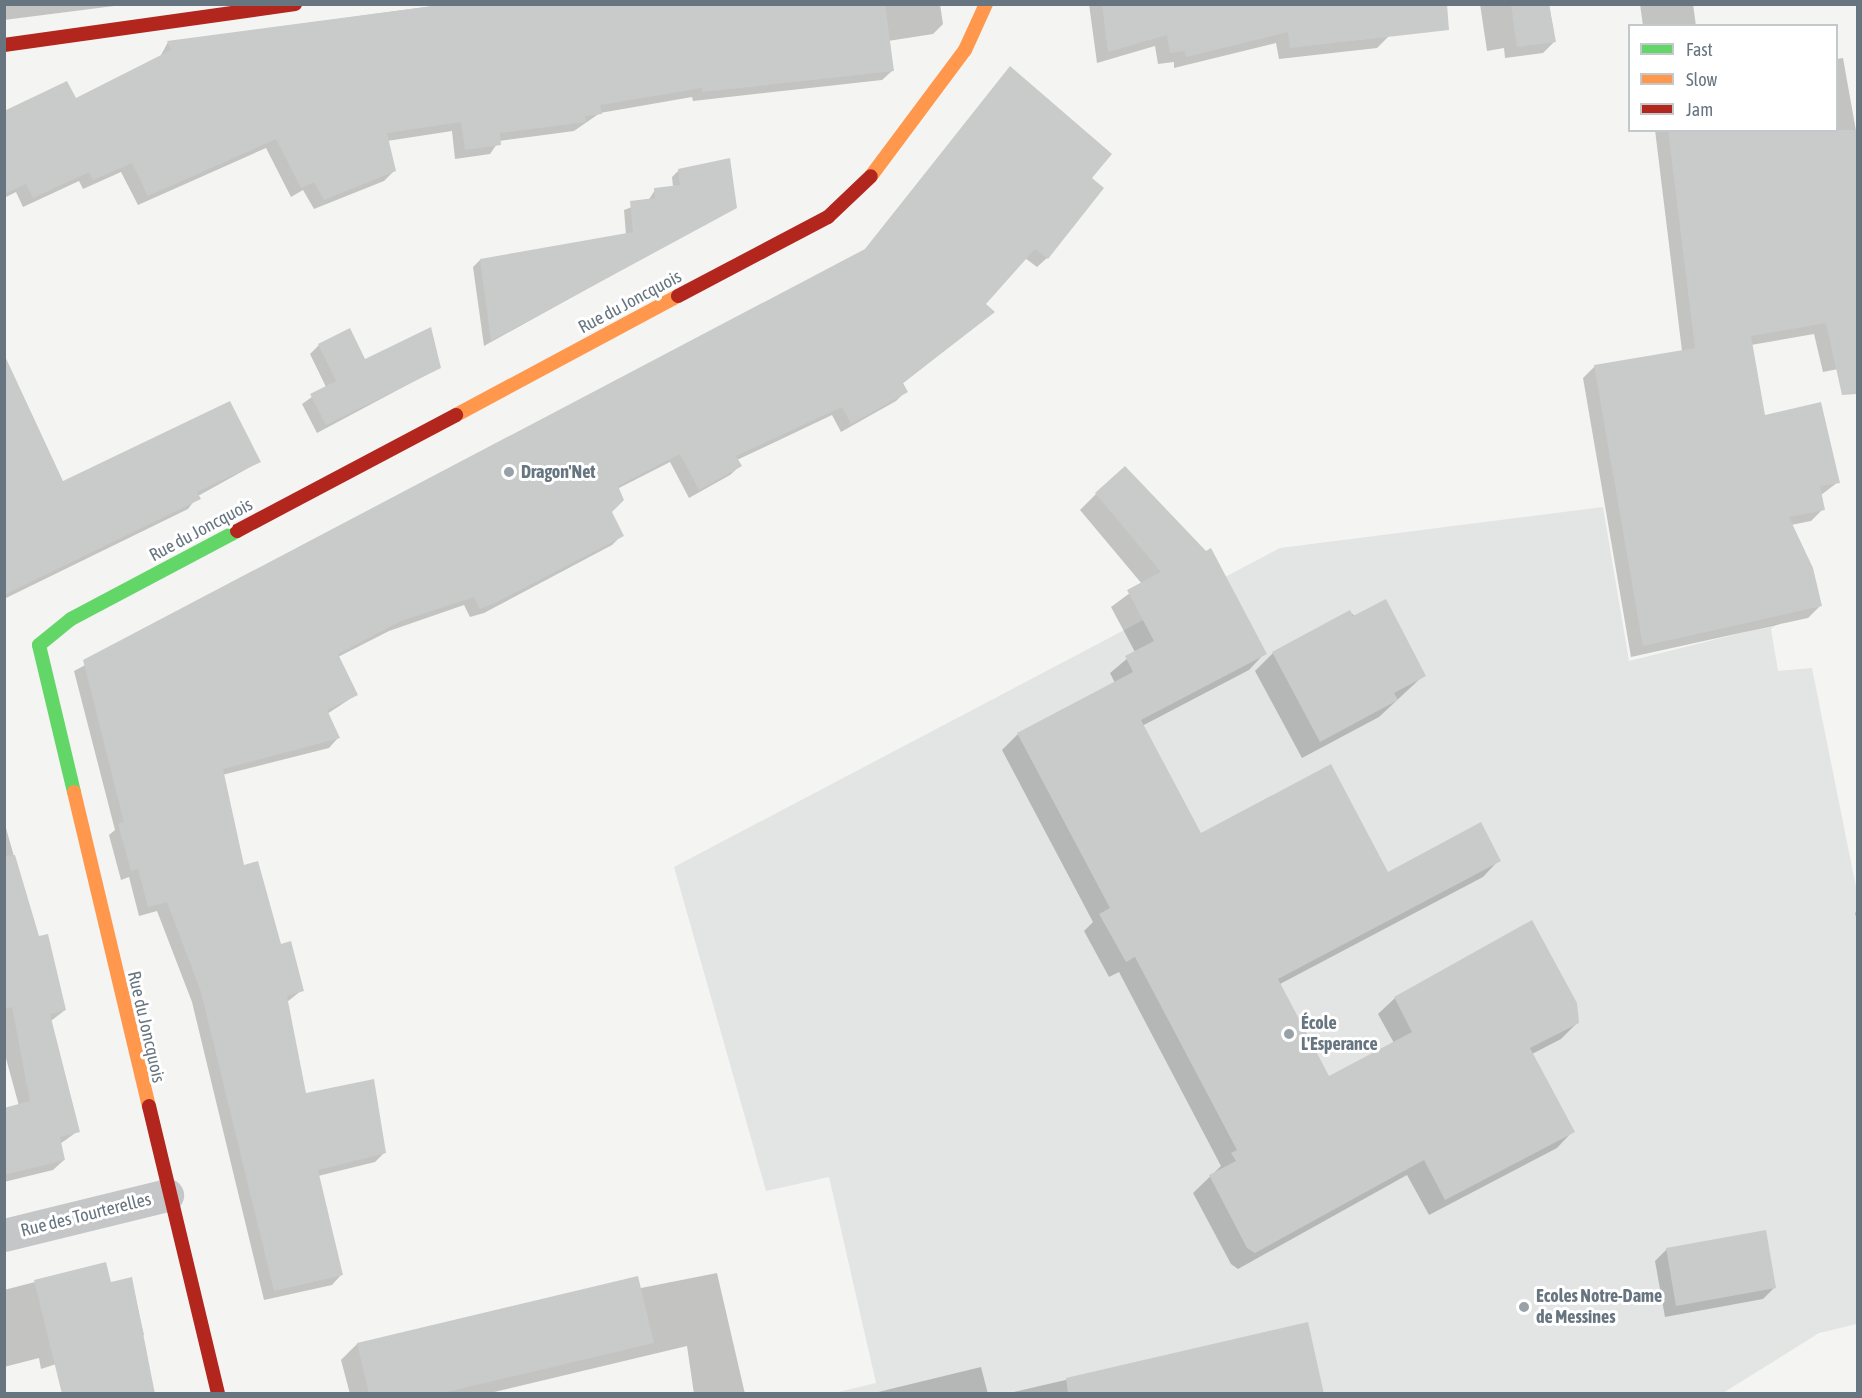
<!DOCTYPE html>
<html>
<head>
<meta charset="utf-8">
<style>
	body { margin:0 }
	#map { position:relative; width:1862px; height:1398px; overflow:hidden; background:#f4f4f3; font-family:"Asap Condensed",sans-serif }
	div>[style] { position:absolute }
	[style*='--x'] { left:calc(var(--x)*1px); top:calc(var(--y)*1px); width:calc(var(--w)*1px); rotate:calc(var(--a)*1deg) }
	.built>* { inset:0; background:#e3e4e4 }
	.shadow>* { inset:0; background:#0003 }
	.building>* { inset:0; background:#c9cbcb }
	.street>* { height:33px; margin:-16.5px; padding:0 16.5px; transform-origin:16.5px; border-radius:16.5px; background:#c5c6c7 }
	.fast>* { height:14px; margin:-7px; padding:0 7px; transform-origin:7px; border-radius:7px; background:#63d668 }
	.slow>* { height:14px; margin:-7px; padding:0 7px; transform-origin:7px; border-radius:7px; background:#ff974d }
	.jam>* { height:14px; margin:-7px; padding:0 7px; transform-origin:7px; border-radius:7px; background:#b3261e }
	.dots>* { width:16px; height:16px; translate:-50% -50%; box-sizing:border-box; border:3px solid #fff; border-radius:50% }
	span { translate:-50% -50%; white-space:nowrap; text-align:center; line-height:1.15; -webkit-text-stroke:6px #fff; paint-order:stroke }
	.street-label { font-size:18px; color:#677580 }
	.poi-label { font-size:18px; color:#677580; font-weight:700 }
	.left { translate:0 -50%; text-align:left }
	.frame { position:absolute; inset:0; border:6px solid #677580; pointer-events:none }
	.legend { position:absolute; left:1628px; top:24px; width:210px; height:108px; box-sizing:border-box; background:#fff; border:2px solid #c2c8cc; margin:0; padding:8px 10px; list-style:none; font-size:18px; color:#677580 }
	.legend li { display:flex; align-items:center; gap:12px; height:30px }
	.legend b { width:30px; border:2px solid #c2c8cc }
</style>
</head>
<body>
<div id="map">
	<div class="built">
		<div style="clip-path:polygon(1603px 507px,1629px 661px,1777px 624px,1771px 629px,1778px 671px,1812px 668px,1857px 892px,1857px 1324px,1819px 1333px,1723px 1393px,834px 1393px,876px 1383px,829px 1177px,766px 1191px,674px 867px,1280px 548px)"></div>
	</div>
	<div class="shadow">
		<div style="clip-path:polygon(4px 4px,130px 4px,4px 20px)"></div>
		<div style="clip-path:polygon(448px 4px,940px 4px,943px 24px,933px 34px,888px 41px,892px 71px,882px 80px,693px 101px,692px 97px,600px 113px,574px 131px,499px 141px,490px 154px,455px 159px,452px 131px,387px 141px,394px 171px,384px 181px,314px 209px,303px 190px,291px 197px,266px 148px,138px 205px,121px 172px,83px 189px,79px 181px,23px 207px,16px 192px,4px 198px,4px 113px,75px 100px,160px 57px,168px 42px)"></div>
		<div style="clip-path:polygon(1089px 4px,1394px 4px,1389px 36px,1377px 48px,1279px 59px,1276px 43px,1174px 68px,1174px 62px,1158px 64px,1155px 46px,1097px 63px)"></div>
		<div style="clip-path:polygon(1480px 4px,1549px 4px,1555px 41px,1543px 53px,1505px 58px,1504px 48px,1487px 51px)"></div>
		<div style="clip-path:polygon(1640px 4px,1693px 4px,1696px 26px,1643px 26px)"></div>
		<div style="clip-path:polygon(1843px 58px,1858px 142px,1858px 365px,1823px 372px,1814px 334px,1751px 345px,1764px 416px,1838px 482px,1821px 495px,1823px 509px,1811px 521px,1791px 525px,1820px 606px,1808px 618px,1631px 657px,1583px 378px,1595px 366px,1682px 351px,1655px 130px,1836px 130px,1836px 59px)"></div>
		<div style="clip-path:polygon(1010px 68px,1090px 178px,1047px 258px,1037px 267px,1025px 258px,983px 304px,993px 312px,902px 384px,906px 391px,896px 401px,841px 432px,832px 415px,737px 460px,740px 466px,730px 475px,689px 498px,670px 462px,617px 489px,610px 512px,622px 535px,612px 545px,484px 613px,470px 617px,464px 605px,389px 631px,338px 657px,356px 695px,327px 714px,338px 738px,329px 748px,222px 775px,243px 867px,302px 990px,287px 1002px,305px 1095px,385px 1152px,375px 1162px,318px 1176px,341px 1275px,332px 1285px,264px 1300px,192px 1002px,157px 911px,139px 916px,129px 877px,121px 880px,109px 835px,115px 830px,74px 671px,862px 253px)"></div>
		<div style="clip-path:polygon(679px 170px,735px 207px,484px 346px,473px 267px,480px 260px,626px 235px,624px 210px,648px 201px,655px 190px,673px 187px,672px 177px)"></div>
		<div style="clip-path:polygon(319px 345px,365px 361px,439px 368px,317px 433px,302px 404px,326px 387px,310px 354px)"></div>
		<div style="clip-path:polygon(4px 376px,63px 483px,259px 462px,198px 496px,188px 509px,4px 599px)"></div>
		<div style="clip-path:polygon(1096px 494px,1265px 653px,1249px 670px,1142px 726px,1200px 835px,1387px 874px,1499px 860px,1483px 877px,1280px 984px,1329px 1078px,1394px 1043px,1378px 1014px,1395px 998px,1531px 922px,1577px 1023px,1561px 1039px,1532px 1054px,1573px 1131px,1557px 1148px,1429px 1215px,1407px 1175px,1238px 1269px,1231px 1264px,1193px 1193px,1221px 1166px,1119px 972px,1109px 977px,1084px 931px,1093px 922px,1002px 750px,1018px 734px,1115px 683px,1110px 673px,1135px 652px,1111px 607px,1142px 584px,1080px 510px)"></div>
		<div style="clip-path:polygon(1350px 612px,1424px 675px,1379px 717px,1302px 758px,1255px 671px,1273px 653px)"></div>
		<div style="clip-path:polygon(4px 821px,37px 938px,65px 1010px,51px 1021px,78px 1131px,60px 1144px,64px 1160px,53px 1170px,4px 1182px,4px 1109px,19px 1106px,4px 1051px)"></div>
		<div style="clip-path:polygon(1858px 910px,1858px 924px,1855px 913px)"></div>
		<div style="clip-path:polygon(1667px 1249px,1775px 1287px,1763px 1299px,1665px 1317px,1655px 1261px)"></div>
		<div style="clip-path:polygon(105px 1264px,110px 1284px,131px 1278px,144px 1335px,41px 1369px,39px 1358px,4px 1367px,4px 1290px)"></div>
		<div style="clip-path:polygon(717px 1273px,745px 1394px,694px 1394px,687px 1346px,486px 1394px,350px 1394px,341px 1360px,357px 1344px)"></div>
		<div style="clip-path:polygon(1307px 1324px,1323px 1394px,1005px 1394px)"></div>
		<div style="clip-path:polygon(981px 1367px,988px 1394px,870px 1394px)"></div>
	</div>
	<div class="building">
		<div style="clip-path:polygon(448px 4px,885px 4px,894px 71px,702px 92px,702px 88px,600px 105px,602px 114px,585px 116px,586px 122px,500px 133px,501px 145px,465px 150px,461px 122px,387px 133px,396px 171px,324px 200px,314px 182px,301px 188px,276px 139px,148px 196px,132px 163px,93px 180px,89px 172px,33px 198px,26px 184px,4px 194px,4px 111px,67px 81px,76px 98px,171px 50px,167px 41px)"></div>
		<div style="clip-path:polygon(1102px 4px,1447px 4px,1449px 30px,1290px 48px,1288px 32px,1186px 57px,1185px 51px,1170px 53px,1167px 35px,1108px 52px)"></div>
		<div style="clip-path:polygon(1511px 4px,1549px 4px,1556px 42px,1517px 47px)"></div>
		<div style="clip-path:polygon(1010px 66px,1112px 154px,1092px 178px,1104px 188px,1048px 259px,1035px 249px,986px 304px,995px 312px,903px 383px,908px 392px,851px 424px,842px 407px,736px 456px,742px 466px,699px 490px,680px 454px,618px 486px,624px 500px,612px 512px,624px 536px,495px 603px,480px 609px,474px 597px,401px 621px,338px 654px,358px 695px,327px 710px,340px 738px,223px 769px,244px 865px,258px 861px,281px 944px,291px 941px,304px 991px,287px 996px,306px 1093px,374px 1079px,386px 1153px,318px 1170px,343px 1275px,274px 1291px,201px 992px,167px 902px,148px 907px,138px 869px,131px 871px,118px 824px,124px 822px,83px 660px,865px 249px)"></div>
		<div style="clip-path:polygon(1668px 130px,1857px 130px,1857px 394px,1842px 395px,1826px 323px,1751px 336px,1765px 415px,1821px 402px,1840px 483px,1820px 486px,1825px 510px,1789px 517px,1813px 568px,1822px 606px,1643px 646px,1594px 365px,1695px 348px)"></div>
		<div style="clip-path:polygon(730px 158px,737px 208px,491px 341px,480px 259px,633px 232px,630px 201px,655px 198px,654px 188px,680px 185px,678px 169px)"></div>
		<div style="clip-path:polygon(431px 327px,441px 368px,326px 425px,310px 394px,336px 381px,318px 344px,350px 328px,365px 359px)"></div>
		<div style="clip-path:polygon(4px 354px,63px 481px,230px 401px,261px 462px,197px 492px,201px 499px,4px 595px)"></div>
		<div style="clip-path:polygon(1125px 466px,1206px 551px,1211px 548px,1267px 654px,1141px 720px,1201px 833px,1331px 764px,1388px 872px,1481px 822px,1501px 861px,1278px 979px,1329px 1076px,1412px 1032px,1394px 997px,1532px 920px,1577px 1003px,1579px 1023px,1530px 1048px,1575px 1132px,1445px 1200px,1424px 1160px,1255px 1253px,1247px 1248px,1209px 1175px,1236px 1161px,1231px 1153px,1237px 1150px,1135px 957px,1126px 962px,1099px 914px,1110px 908px,1017px 733px,1133px 672px,1125px 656px,1154px 641px,1127px 590px,1161px 572px,1095px 493px)"></div>
		<div style="clip-path:polygon(1386px 599px,1426px 676px,1394px 693px,1398px 700px,1320px 742px,1272px 652px,1350px 610px,1353px 616px)"></div>
		<div style="clip-path:polygon(15px 855px,39px 936px,48px 934px,66px 1010px,50px 1014px,80px 1132px,60px 1137px,65px 1160px,4px 1175px,4px 1108px,30px 1101px,12px 1007px,4px 1009px,4px 856px)"></div>
		<div style="clip-path:polygon(1766px 1230px,1776px 1288px,1676px 1306px,1666px 1248px)"></div>
		<div style="clip-path:polygon(106px 1262px,111px 1282px,132px 1277px,155px 1394px,62px 1394px,34px 1280px)"></div>
		<div style="clip-path:polygon(638px 1276px,654px 1343px,438px 1394px,369px 1394px,357px 1343px)"></div>
		<div style="clip-path:polygon(1308px 1322px,1324px 1394px,1068px 1394px,1066px 1378px)"></div>
	</div>
	<div class="street">
		<div style="--x:4;--y:1235;--w:168;--a:-13.8"></div>
	</div>
	<div class="fast">
		<div style="--x:74;--y:792;--w:151;--a:-103.4"></div>
		<div style="--x:39;--y:645;--w:41;--a:-39.1"></div>
		<div style="--x:71;--y:619;--w:188;--a:-27.9"></div>
	</div>
	<div class="slow">
		<div style="--x:871;--y:176;--w:157;--a:-53.3"></div>
		<div style="--x:965;--y:50;--w:51;--a:-65.5"></div>
		<div style="--x:456;--y:415;--w:252;--a:-28.2"></div>
		<div style="--x:74;--y:792;--w:323;--a:76.6"></div>
	</div>
	<div class="jam">
		<div style="--x:4;--y:45;--w:294;--a:-8"></div>
		<div style="--x:678;--y:296;--w:170;--a:-27.8"></div>
		<div style="--x:828;--y:217;--w:59;--a:-43.6"></div>
		<div style="--x:237;--y:531;--w:248;--a:-27.9"></div>
		<div style="--x:149;--y:1106;--w:296;--a:76.5"></div>
	</div>
	<div class="dots">
		<div style="left:509px;top:472px;background:#98a1a8"></div>
		<div style="left:1289px;top:1034px;background:#98a1a8"></div>
		<div style="left:1524px;top:1307px;background:#98a1a8"></div>
	</div>
	<div class="street-label">
		<span style="left:630px;top:302px;rotate:-28deg">Rue du Joncquois</span>
		<span style="left:201px;top:530px;rotate:-28deg">Rue du Joncquois</span>
		<span style="left:146px;top:1027px;rotate:77deg">Rue du Joncquois</span>
		<span style="left:86px;top:1215px;rotate:-14deg">Rue des Tourterelles</span>
	</div>
	<div class="poi-label">
		<span class="left" style="left:521px;top:472px">Dragon'Net</span>
		<span class="left" style="left:1301px;top:1034px">École<br>L'Esperance</span>
		<span class="left" style="left:1536px;top:1307px">Ecoles Notre-Dame<br>de Messines</span>
	</div>
	<div class="frame"></div>
	<ul class="legend">
	<li><b style="height:8px;background:#63d668"></b>Fast</li>
	<li><b style="height:8px;background:#ff974d"></b>Slow</li>
	<li><b style="height:8px;background:#b3261e"></b>Jam</li>
	</ul>
</div>
</body>
</html>
